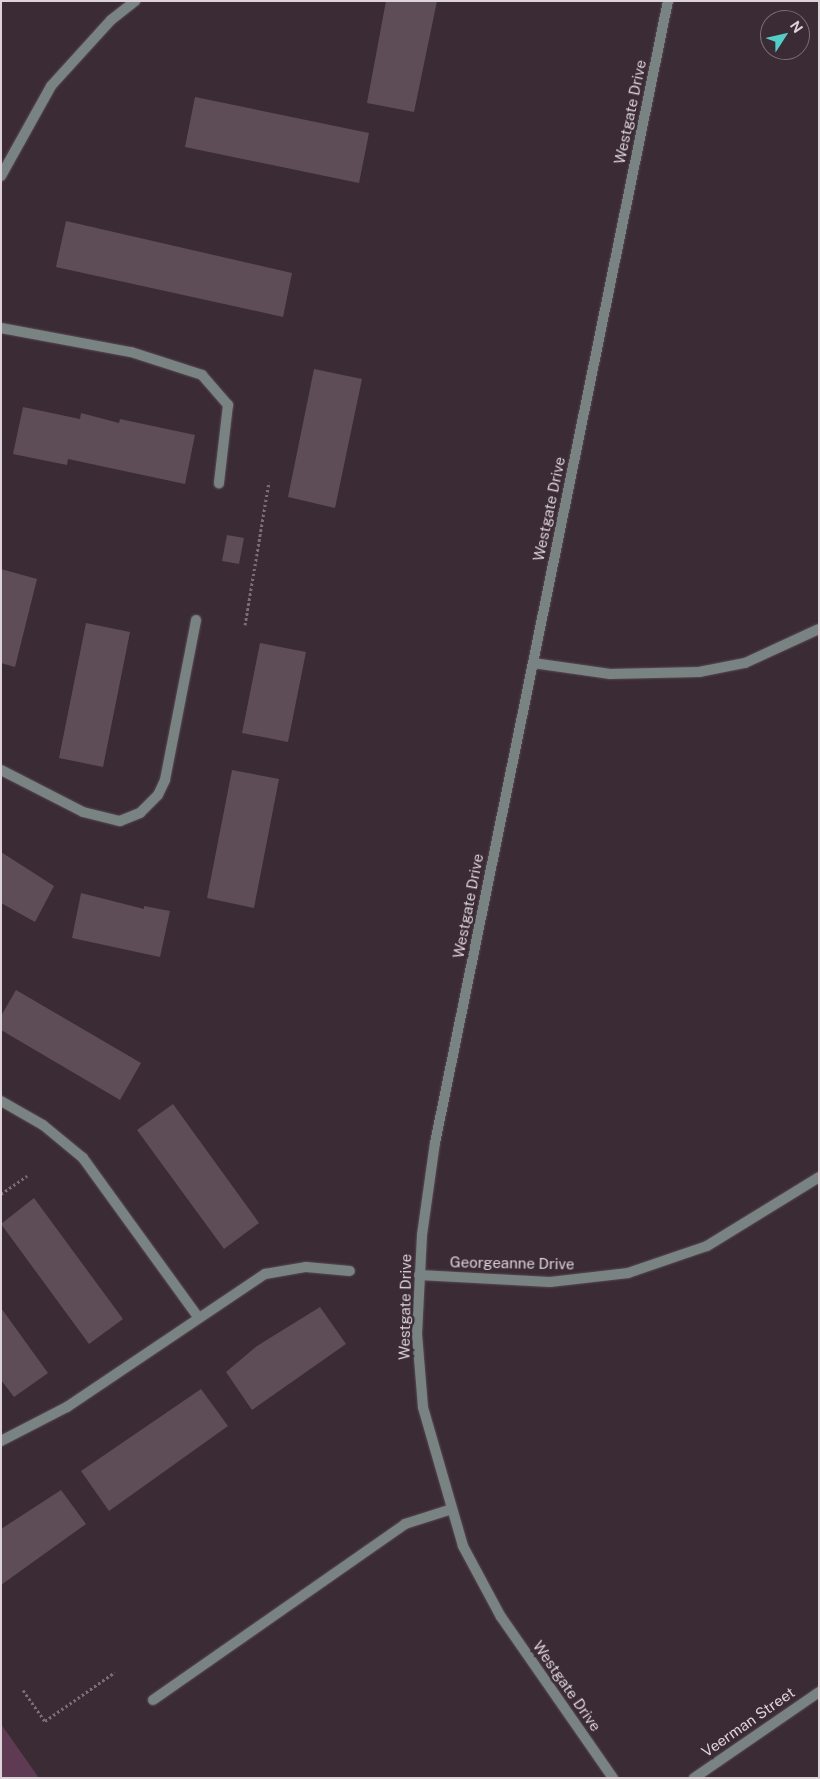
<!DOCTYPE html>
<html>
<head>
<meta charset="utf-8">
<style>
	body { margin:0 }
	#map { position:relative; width:820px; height:1779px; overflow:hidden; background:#3b2b35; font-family:"Public Sans",sans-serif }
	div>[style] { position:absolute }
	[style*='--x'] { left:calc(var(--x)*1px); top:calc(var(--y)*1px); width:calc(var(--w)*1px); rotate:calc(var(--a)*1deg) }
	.green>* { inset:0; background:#5e3b52 }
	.building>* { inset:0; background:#5e4d57 }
	.path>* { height:3px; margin-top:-1.5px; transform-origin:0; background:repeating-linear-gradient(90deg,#7a6d75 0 2.5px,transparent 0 5px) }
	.roads { filter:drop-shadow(0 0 1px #584953) drop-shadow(0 0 1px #584953) }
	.service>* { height:10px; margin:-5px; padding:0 5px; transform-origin:5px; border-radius:5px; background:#798382 }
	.minor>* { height:10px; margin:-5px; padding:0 5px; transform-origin:5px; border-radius:5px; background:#798382 }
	span { translate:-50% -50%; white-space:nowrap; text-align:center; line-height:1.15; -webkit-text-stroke:5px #3b2b35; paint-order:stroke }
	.street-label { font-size:15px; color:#ddd3d9 }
	.frame { position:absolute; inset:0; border:2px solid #ddd3d9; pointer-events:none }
	.north { position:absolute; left:760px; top:10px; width:50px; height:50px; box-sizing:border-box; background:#3b2b35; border:1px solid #7c6e77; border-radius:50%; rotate:55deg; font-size:14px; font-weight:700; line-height:20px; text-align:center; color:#ddd3d9 }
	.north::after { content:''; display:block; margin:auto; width:18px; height:22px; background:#54cdc7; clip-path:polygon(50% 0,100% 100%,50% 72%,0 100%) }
</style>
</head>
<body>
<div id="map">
	<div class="green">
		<div style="clip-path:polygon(1px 1724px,39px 1778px,1px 1778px)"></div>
	</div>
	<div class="building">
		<div style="clip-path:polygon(386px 1px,437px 1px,414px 112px,367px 103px)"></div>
		<div style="clip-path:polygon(195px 97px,369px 133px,359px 183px,185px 147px)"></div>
		<div style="clip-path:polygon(66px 221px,292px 273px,283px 317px,56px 267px)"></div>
		<div style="clip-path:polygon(314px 369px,362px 379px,335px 508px,288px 497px)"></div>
		<div style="clip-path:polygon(23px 407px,80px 419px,81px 413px,119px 423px,120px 419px,195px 435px,185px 484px,68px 459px,67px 465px,13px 454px)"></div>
		<div style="clip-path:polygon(227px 535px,244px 538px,239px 564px,222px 561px)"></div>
		<div style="clip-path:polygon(1px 569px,37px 579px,15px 667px,1px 663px)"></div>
		<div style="clip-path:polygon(86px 623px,130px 632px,103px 767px,59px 758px)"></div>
		<div style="clip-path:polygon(260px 643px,306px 652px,288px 742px,242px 733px)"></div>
		<div style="clip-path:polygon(232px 770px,279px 779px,254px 908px,207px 898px)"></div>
		<div style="clip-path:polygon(1px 852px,54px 886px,35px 922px,1px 903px)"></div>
		<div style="clip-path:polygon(81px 893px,144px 909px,144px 906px,170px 911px,160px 957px,72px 938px)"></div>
		<div style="clip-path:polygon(16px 990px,141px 1063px,120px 1100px,1px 1030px,1px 1016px)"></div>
		<div style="clip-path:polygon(173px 1104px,259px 1223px,224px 1249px,137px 1130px)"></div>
		<div style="clip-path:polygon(34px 1198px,123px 1319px,89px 1344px,1px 1224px)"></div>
		<div style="clip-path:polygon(320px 1307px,346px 1344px,252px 1410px,226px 1372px,257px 1346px)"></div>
		<div style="clip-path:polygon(1px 1308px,48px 1373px,14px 1397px,1px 1380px)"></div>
		<div style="clip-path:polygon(201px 1389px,228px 1426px,109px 1511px,81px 1471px)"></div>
		<div style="clip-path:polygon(61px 1490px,86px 1524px,1px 1585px,1px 1529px)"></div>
	</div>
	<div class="path">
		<div style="--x:245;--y:625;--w:145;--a:-80.5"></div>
		<div style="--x:1;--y:1194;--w:32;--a:-35"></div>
		<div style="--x:23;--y:1690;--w:38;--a:55"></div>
		<div style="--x:45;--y:1721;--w:85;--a:-35"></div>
	</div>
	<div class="roads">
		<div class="service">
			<div style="--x:1;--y:328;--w:132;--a:10.5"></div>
			<div style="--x:131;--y:352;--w:75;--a:17.9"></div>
			<div style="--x:202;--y:375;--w:40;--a:49"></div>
			<div style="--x:228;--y:405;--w:79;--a:96.6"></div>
			<div style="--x:1;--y:770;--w:92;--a:27.1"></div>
			<div style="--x:83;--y:812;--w:38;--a:14"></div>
			<div style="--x:120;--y:821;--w:22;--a:-22"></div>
			<div style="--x:140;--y:813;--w:25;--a:-45"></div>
			<div style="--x:158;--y:795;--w:17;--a:-65"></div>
			<div style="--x:165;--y:780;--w:163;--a:-79"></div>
			<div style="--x:1;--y:1101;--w:48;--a:29.7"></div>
			<div style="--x:43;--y:1125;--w:52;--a:39.5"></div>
			<div style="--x:83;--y:1158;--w:196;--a:54.1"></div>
			<div style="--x:1;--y:1441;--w:74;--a:-27.3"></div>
			<div style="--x:67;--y:1407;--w:239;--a:-33.9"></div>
			<div style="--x:265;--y:1274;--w:42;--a:-9.7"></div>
			<div style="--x:306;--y:1267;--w:44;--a:5.2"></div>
			<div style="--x:153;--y:1700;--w:307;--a:-34.9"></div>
			<div style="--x:405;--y:1524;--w:46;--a:-17.7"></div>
		</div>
		<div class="minor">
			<div style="--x:1;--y:176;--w:103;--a:-60.9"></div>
			<div style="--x:51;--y:86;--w:89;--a:-47.7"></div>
			<div style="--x:111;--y:20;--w:31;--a:-38"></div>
			<div style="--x:533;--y:663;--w:78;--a:8.1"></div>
			<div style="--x:610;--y:674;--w:89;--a:-1.3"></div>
			<div style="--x:699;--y:672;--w:47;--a:-11.1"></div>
			<div style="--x:745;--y:663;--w:81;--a:-24.7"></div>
			<div style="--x:419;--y:1275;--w:131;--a:3.1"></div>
			<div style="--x:550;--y:1282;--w:79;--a:-6.6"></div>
			<div style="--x:628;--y:1273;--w:83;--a:-18.9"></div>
			<div style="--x:707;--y:1246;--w:132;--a:-31.6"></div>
			<div style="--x:613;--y:1778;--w:196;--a:-124.8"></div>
			<div style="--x:501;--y:1617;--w:81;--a:-118.2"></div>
			<div style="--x:463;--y:1546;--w:145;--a:-106.1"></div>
			<div style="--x:423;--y:1407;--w:73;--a:-94.7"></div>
			<div style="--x:417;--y:1334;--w:99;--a:-87.1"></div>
			<div style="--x:422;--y:1235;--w:93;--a:-82"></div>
			<div style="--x:435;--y:1143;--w:1166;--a:-78.47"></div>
			<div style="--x:694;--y:1778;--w:152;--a:-34.5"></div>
		</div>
	</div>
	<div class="street-label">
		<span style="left:630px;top:112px;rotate:-78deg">Westgate Drive</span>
		<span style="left:549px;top:509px;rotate:-78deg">Westgate Drive</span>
		<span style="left:468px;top:906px;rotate:-79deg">Westgate Drive</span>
		<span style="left:512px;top:1263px;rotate:1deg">Georgeanne Drive</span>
		<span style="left:405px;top:1307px;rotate:-89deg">Westgate Drive</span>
		<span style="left:567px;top:1686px;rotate:55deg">Westgate Drive</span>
		<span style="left:748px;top:1722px;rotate:-35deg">Veerman Street</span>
	</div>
	<div class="frame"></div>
	<div class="north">N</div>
</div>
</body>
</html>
